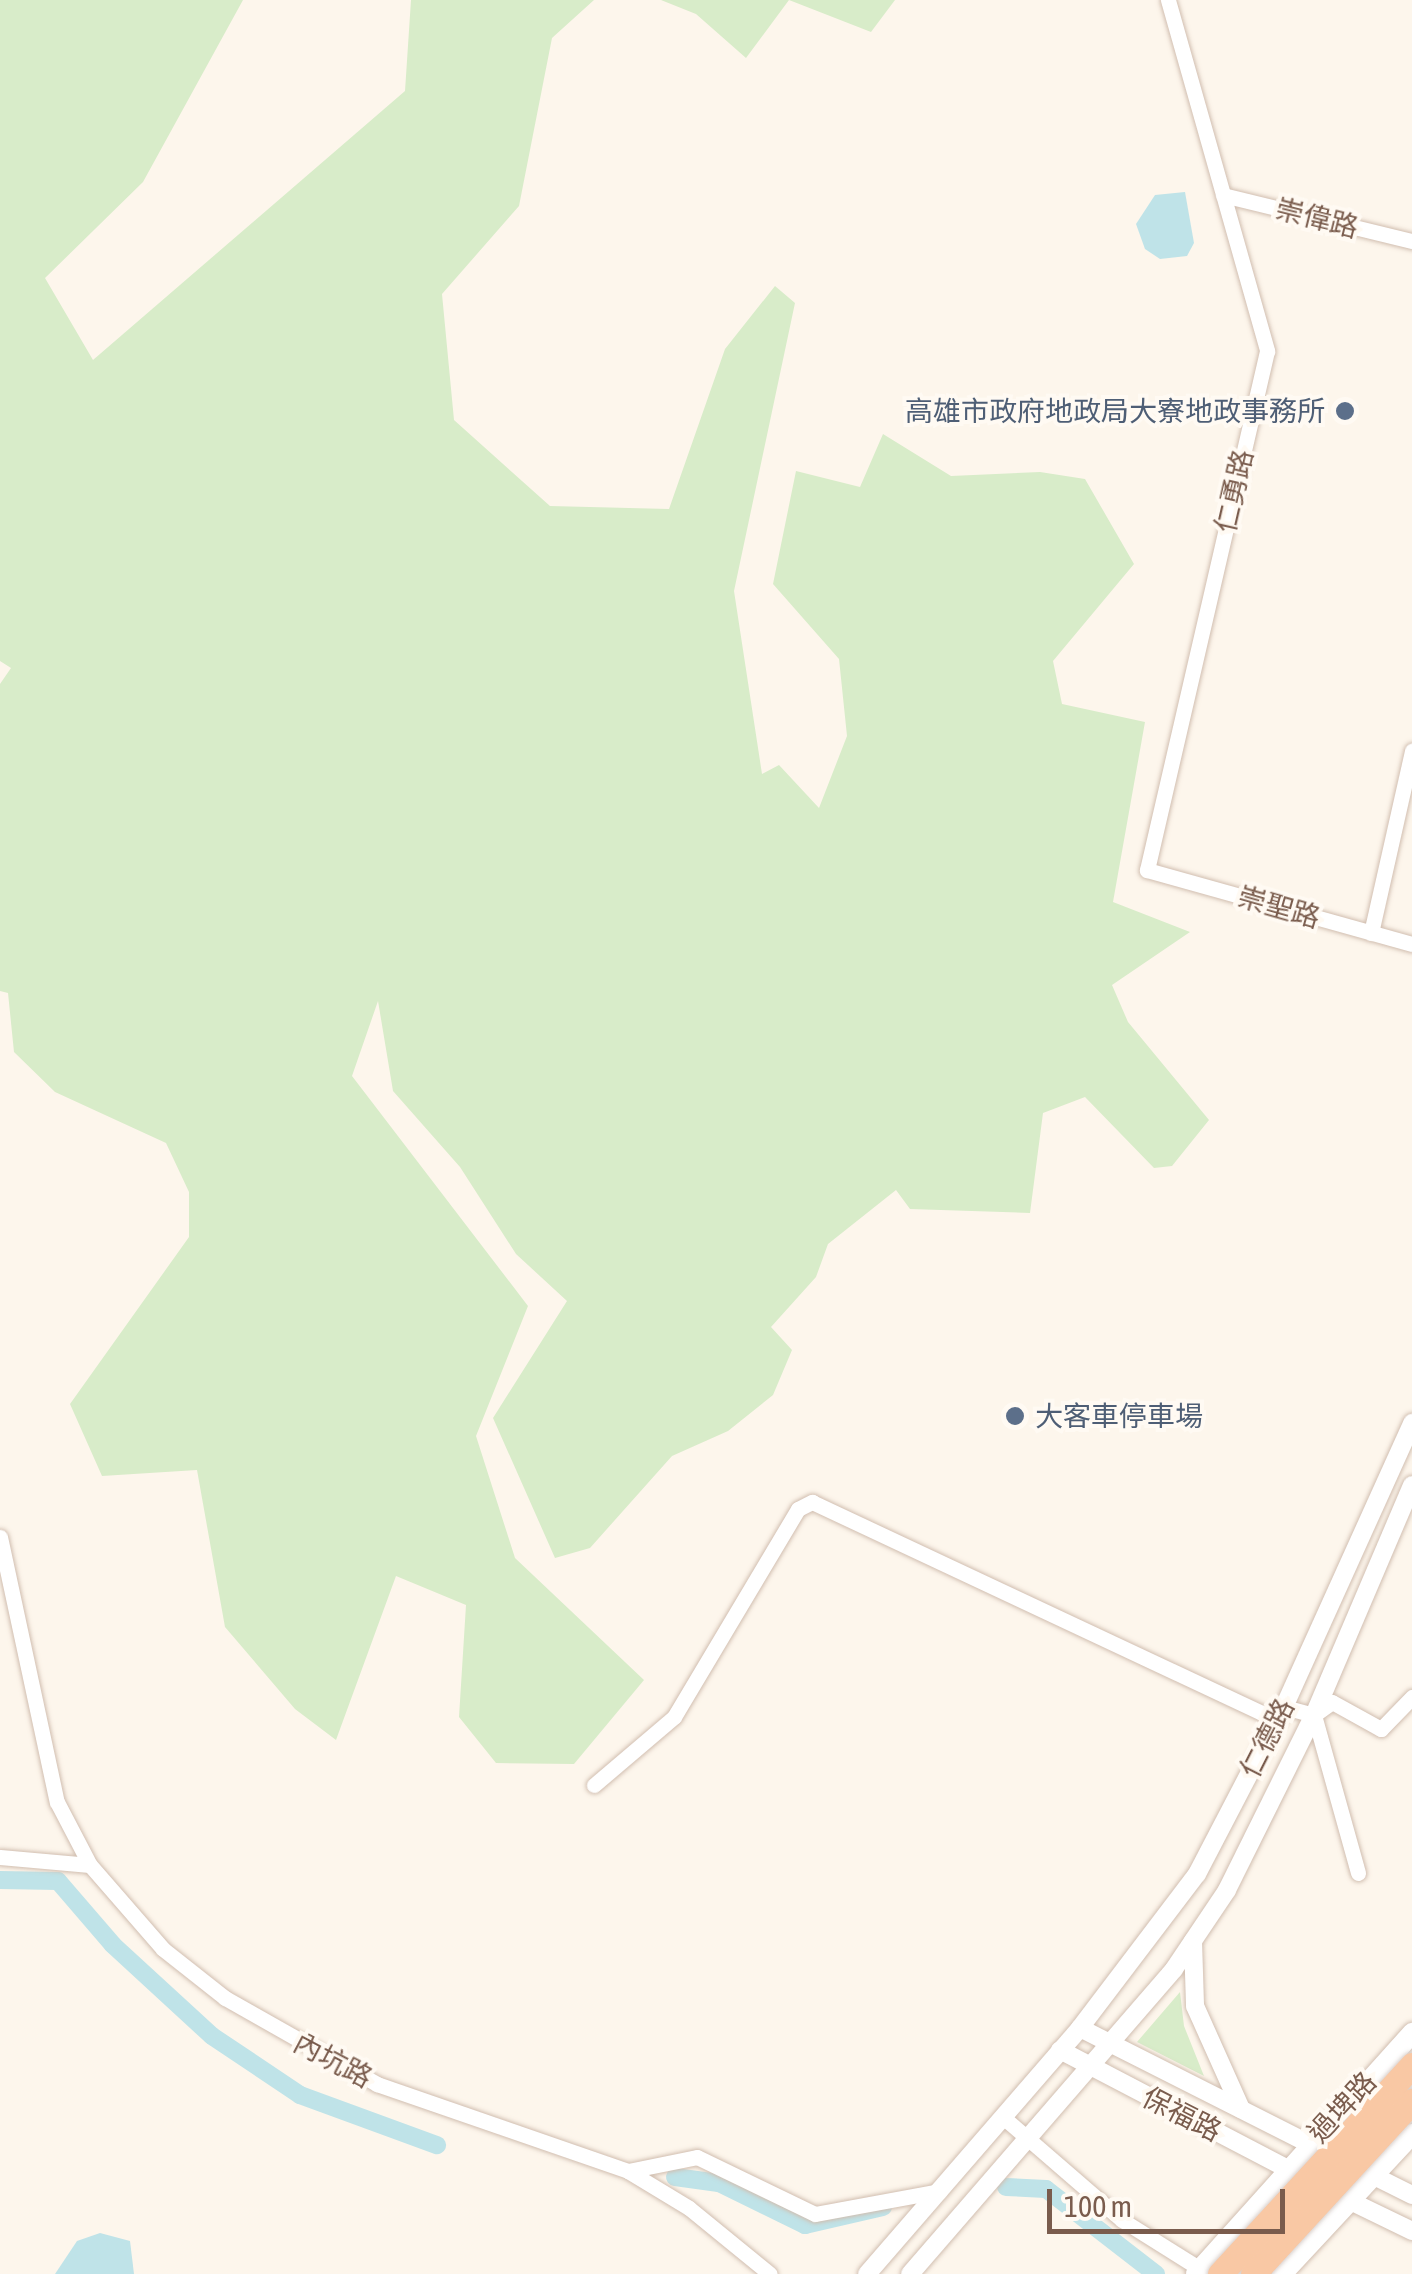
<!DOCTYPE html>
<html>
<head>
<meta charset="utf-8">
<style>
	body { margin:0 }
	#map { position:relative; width:1412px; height:2274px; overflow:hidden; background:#fdf6ec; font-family:"Asap Condensed","Noto Sans TC",sans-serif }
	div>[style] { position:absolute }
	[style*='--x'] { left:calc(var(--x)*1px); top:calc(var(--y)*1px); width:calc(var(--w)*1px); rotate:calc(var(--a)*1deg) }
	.green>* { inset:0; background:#d8ecc9 }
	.water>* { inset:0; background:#bfe3e8 }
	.canal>* { height:18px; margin:-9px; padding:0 9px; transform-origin:9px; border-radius:9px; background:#bfe3e8 }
	.roads { filter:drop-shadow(0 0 2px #d1beb0) drop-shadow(0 0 2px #d1beb0) }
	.minor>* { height:15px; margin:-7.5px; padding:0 7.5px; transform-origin:7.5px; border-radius:7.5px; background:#fff }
	.tertiary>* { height:18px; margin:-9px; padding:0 9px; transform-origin:9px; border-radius:9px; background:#fff }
	.secondary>* { height:20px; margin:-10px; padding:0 10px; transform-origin:10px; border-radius:10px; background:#fff }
	.bridges { filter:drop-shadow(0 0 2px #dad1cd) drop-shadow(0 0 2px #dad1cd) }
	.trunk-bridge>* { height:25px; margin:-12.5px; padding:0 12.5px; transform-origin:12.5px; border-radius:12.5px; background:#f9c8a4 }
	.dots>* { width:28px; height:28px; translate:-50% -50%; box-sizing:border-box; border:5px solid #fffaf3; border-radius:50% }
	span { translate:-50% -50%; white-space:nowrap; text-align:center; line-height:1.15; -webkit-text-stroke:8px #fffaf3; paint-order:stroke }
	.street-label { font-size:28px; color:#7a5c4d }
	.service-label { font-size:28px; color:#4e5e75 }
	.right { translate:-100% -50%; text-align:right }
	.left { translate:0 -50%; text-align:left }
	.scale { position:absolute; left:1047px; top:2189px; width:238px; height:45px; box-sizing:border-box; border:5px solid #7a5c4d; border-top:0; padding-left:12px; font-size:30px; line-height:35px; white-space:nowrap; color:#7a5c4d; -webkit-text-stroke:8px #fffaf3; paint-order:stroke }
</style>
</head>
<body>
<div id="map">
	<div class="green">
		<div style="clip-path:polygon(0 0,243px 0,143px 182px,45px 278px,93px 360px,405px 91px,411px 0,594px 0,552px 38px,519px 206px,442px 294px,454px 420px,550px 506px,669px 509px,725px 349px,775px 286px,795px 303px,734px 591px,762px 774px,779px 765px,819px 808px,847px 736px,839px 659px,773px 584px,796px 471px,860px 487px,883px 434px,951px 476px,1040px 472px,1085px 479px,1134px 564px,1053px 661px,1062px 704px,1145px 722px,1113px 902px,1190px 932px,1112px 985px,1128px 1022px,1209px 1120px,1172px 1166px,1154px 1168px,1085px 1097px,1043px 1113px,1030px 1213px,910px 1209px,896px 1190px,828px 1244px,816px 1277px,771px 1327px,792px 1350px,773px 1395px,728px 1431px,672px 1456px,590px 1548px,555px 1558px,493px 1418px,567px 1301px,516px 1254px,460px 1167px,393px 1091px,378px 1001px,352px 1076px,528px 1306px,476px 1436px,515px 1558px,644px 1680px,574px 1764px,496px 1763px,459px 1717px,466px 1605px,396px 1576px,336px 1740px,295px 1709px,225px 1627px,197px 1470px,102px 1476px,70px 1404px,189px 1237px,189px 1192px,166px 1143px,55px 1092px,14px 1052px,8px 993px,0 991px,0 684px,11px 668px,0 661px)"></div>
		<div style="clip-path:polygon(661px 0,895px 0,871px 32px,789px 0,746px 58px,696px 14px)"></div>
		<div style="clip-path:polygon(1180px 1992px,1184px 2026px,1204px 2076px,1137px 2042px)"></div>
	</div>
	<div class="water">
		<div style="clip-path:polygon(1185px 192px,1194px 243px,1187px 256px,1160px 259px,1145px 249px,1136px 224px,1155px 195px)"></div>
		<div style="clip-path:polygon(100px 2233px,130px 2241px,134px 2274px,55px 2274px,77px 2241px)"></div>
	</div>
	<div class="canal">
		<div style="--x:0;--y:1880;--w:58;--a:1"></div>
		<div style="--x:58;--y:1881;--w:84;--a:49.3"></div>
		<div style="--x:113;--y:1945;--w:134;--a:42.6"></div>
		<div style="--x:212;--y:2036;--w:106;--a:33.8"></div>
		<div style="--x:300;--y:2095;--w:146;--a:20.1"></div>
		<div style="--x:675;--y:2177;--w:44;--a:7.8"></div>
		<div style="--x:719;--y:2183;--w:96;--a:26"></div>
		<div style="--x:805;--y:2225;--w:80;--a:-13"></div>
		<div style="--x:1006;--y:2187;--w:40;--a:2.9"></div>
		<div style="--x:1046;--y:2189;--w:139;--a:37.7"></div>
	</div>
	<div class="roads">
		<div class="minor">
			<div style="--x:1168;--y:0;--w:365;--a:74.2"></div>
			<div style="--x:1267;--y:351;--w:533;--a:103.02"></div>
			<div style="--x:1147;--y:870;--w:275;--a:15.6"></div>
			<div style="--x:1223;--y:195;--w:195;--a:13.7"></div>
			<div style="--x:1371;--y:933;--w:187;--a:-77.3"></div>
			<div style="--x:0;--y:1537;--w:271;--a:77.9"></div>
			<div style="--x:57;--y:1802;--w:71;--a:62.4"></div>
			<div style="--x:90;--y:1865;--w:111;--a:49"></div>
			<div style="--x:163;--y:1949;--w:79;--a:38.3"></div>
			<div style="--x:225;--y:1998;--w:175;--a:29.5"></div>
			<div style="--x:377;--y:2084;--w:266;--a:19.1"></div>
			<div style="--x:628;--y:2171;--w:71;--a:31.2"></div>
			<div style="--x:689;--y:2208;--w:104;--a:39.2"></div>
			<div style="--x:1284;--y:1707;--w:31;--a:15"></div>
			<div style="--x:1314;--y:1715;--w:164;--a:74.4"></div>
			<div style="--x:1314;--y:1715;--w:22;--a:-36"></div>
			<div style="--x:1332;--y:1702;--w:56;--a:28.9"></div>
			<div style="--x:1381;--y:1729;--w:45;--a:-45.9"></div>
			<div style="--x:594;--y:1785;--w:105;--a:-40.4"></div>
			<div style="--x:674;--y:1717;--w:242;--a:-59.2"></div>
			<div style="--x:798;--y:1509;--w:16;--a:-27"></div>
			<div style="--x:812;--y:1502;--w:514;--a:25.12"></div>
			<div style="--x:0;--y:1857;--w:90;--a:5.1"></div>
			<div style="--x:1003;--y:2117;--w:157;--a:40.9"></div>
			<div style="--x:1122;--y:2220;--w:102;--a:32.1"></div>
			<div style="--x:628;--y:2171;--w:70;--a:-11.5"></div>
			<div style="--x:697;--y:2157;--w:131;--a:25.8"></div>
			<div style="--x:815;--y:2214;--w:127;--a:-10.4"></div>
		</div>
		<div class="tertiary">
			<div style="--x:1193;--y:1941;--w:65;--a:88.2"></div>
			<div style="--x:1195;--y:2006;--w:113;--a:65.9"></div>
			<div style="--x:1080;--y:2028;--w:270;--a:26.8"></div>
			<div style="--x:1060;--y:2050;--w:270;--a:27.6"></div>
			<div style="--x:1362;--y:2170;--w:56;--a:26.6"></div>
			<div style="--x:1340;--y:2196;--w:80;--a:25.9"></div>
			<div style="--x:867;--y:2274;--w:325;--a:-49.1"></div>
			<div style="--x:1080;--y:2028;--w:193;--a:-52.8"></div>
			<div style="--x:1197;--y:1874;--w:188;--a:-62.5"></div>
			<div style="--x:1284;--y:1707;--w:312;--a:-65.7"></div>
			<div style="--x:910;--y:2274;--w:403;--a:-49.1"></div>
			<div style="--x:1174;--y:1969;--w:95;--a:-56.1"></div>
			<div style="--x:1227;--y:1890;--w:195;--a:-63.6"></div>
			<div style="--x:1314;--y:1715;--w:250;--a:-66.9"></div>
		</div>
		<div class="secondary">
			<div style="--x:1196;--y:2274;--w:324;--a:-48.1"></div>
			<div style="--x:1282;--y:2274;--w:191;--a:-47.1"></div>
		</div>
	</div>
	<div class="bridges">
		<div class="trunk-bridge">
			<div style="--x:1220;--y:2274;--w:284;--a:-47.4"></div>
			<div style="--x:1253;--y:2274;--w:235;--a:-47.4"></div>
		</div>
	</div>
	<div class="dots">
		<div style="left:1345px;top:411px;background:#5c6f8a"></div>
		<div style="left:1015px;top:1416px;background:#5c6f8a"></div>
	</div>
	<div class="street-label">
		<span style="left:1317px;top:218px;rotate:14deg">崇偉路</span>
		<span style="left:1234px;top:491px;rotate:-77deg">仁勇路</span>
		<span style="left:1279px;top:907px;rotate:16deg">崇聖路</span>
		<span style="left:1267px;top:1738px;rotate:-63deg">仁德路</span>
		<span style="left:333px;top:2060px;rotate:28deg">內坑路</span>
		<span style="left:1342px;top:2107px;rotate:-47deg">過埤路</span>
		<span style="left:1182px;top:2114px;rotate:27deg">保福路</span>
	</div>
	<div class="service-label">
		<span class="right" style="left:1325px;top:411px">高雄市政府地政局大寮地政事務所</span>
		<span class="left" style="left:1035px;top:1416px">大客車停車場</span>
	</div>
	<div class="scale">100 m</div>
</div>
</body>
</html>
